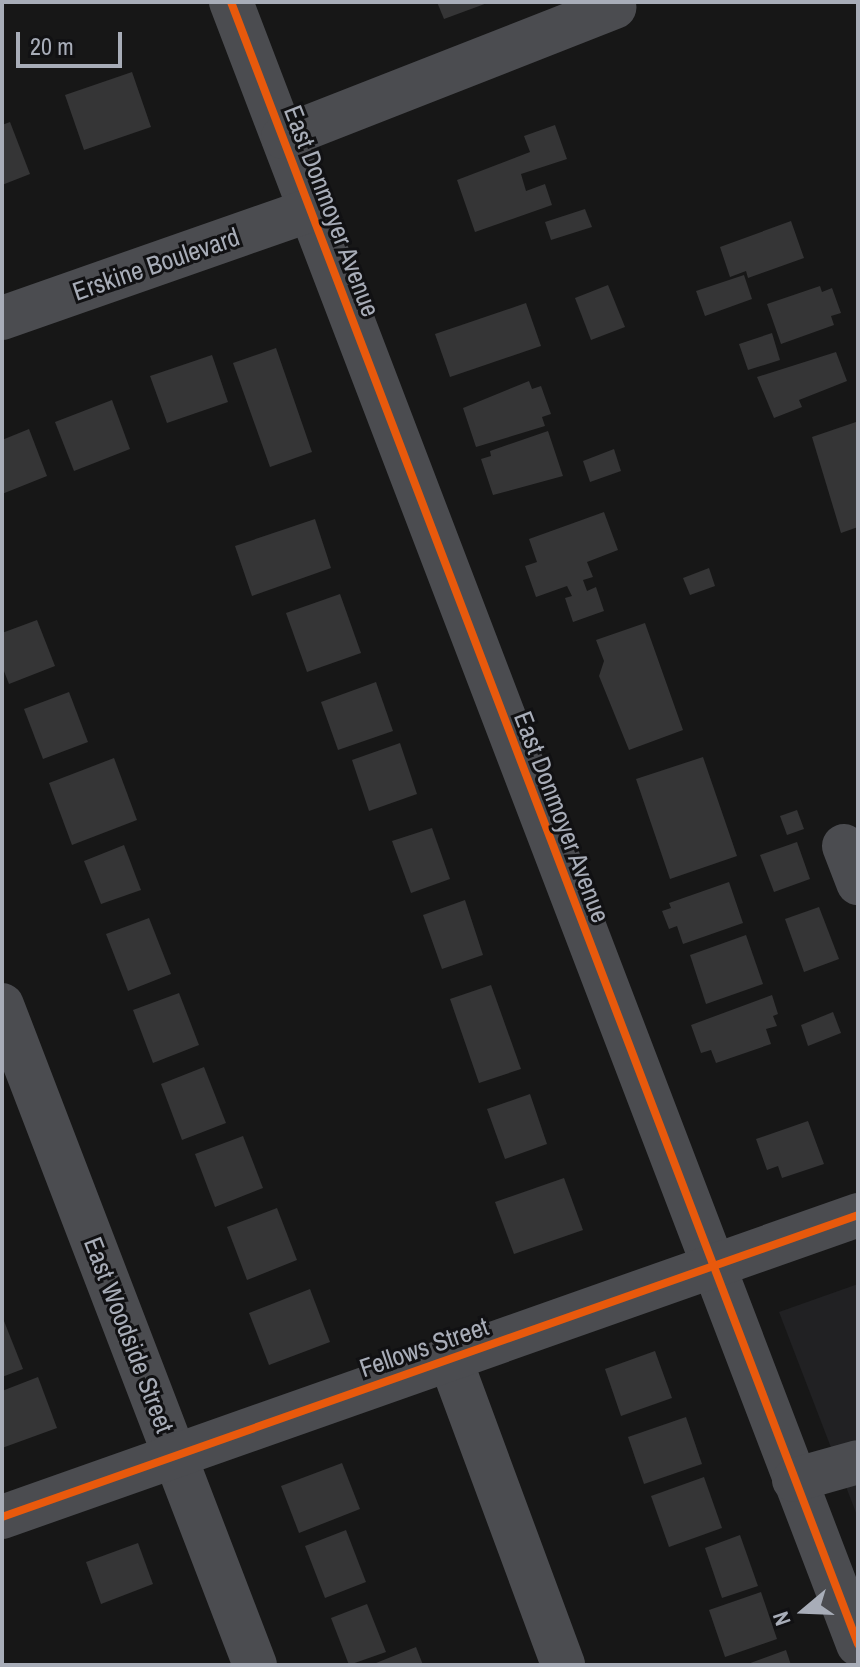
<!DOCTYPE html>
<html>
<head>
<meta charset="utf-8">
<style>
	body { margin:0 }
	#map { position:relative; width:860px; height:1667px; overflow:hidden; background:#171717; font-family:"Archivo Narrow",sans-serif }
	div>[style] { position:absolute }
	[style*='--x'] { left:calc(var(--x)*1px); top:calc(var(--y)*1px); width:calc(var(--w)*1px); rotate:calc(var(--a)*1deg) }
	.built>* { inset:0; background:#212123 }
	.building>* { inset:0; background:#353536 }
	.minor>* { height:44px; margin:-22px; padding:0 22px; transform-origin:22px; border-radius:22px; background:#4b4c50 }
	.cycleway>* { height:8px; margin:-4px; padding:0 4px; transform-origin:4px; border-radius:4px; background:#e8590c }
	span { translate:-50% -50%; white-space:nowrap; text-align:center; line-height:1.15; -webkit-text-stroke:6px #111113; paint-order:stroke }
	.street-label { font-size:26px; color:#a8adb8 }
	.frame { position:absolute; inset:0; border:4px solid #a8adb8; pointer-events:none }
	.north { position:absolute; left:764px; top:1571px; width:80px; height:80px; -webkit-text-stroke:6px #111113; paint-order:stroke; rotate:251deg; font-size:22px; font-weight:700; line-height:32px; text-align:center; color:#a8adb8 }
	.north::after { content:''; display:block; margin:auto; width:28px; height:36px; background:#a8adb8; clip-path:polygon(50% 0,100% 100%,50% 72%,0 100%) }
	.scale { position:absolute; left:16px; top:32px; width:106px; height:36px; box-sizing:border-box; border:4px solid #a8adb8; border-top:0; padding-left:10px; font-size:24px; line-height:28px; white-space:nowrap; color:#a8adb8; -webkit-text-stroke:6px #111113; paint-order:stroke }
</style>
</head>
<body>
<div id="map">
	<div class="built">
		<div style="clip-path:polygon(858px 1284px,858px 1518px,779px 1312px)"></div>
	</div>
	<div class="building">
		<div style="clip-path:polygon(437px 2px,490px 2px,444px 19px)"></div>
		<div style="clip-path:polygon(132px 72px,151px 127px,84px 150px,65px 95px)"></div>
		<div style="clip-path:polygon(10px 122px,30px 174px,2px 185px,2px 125px)"></div>
		<div style="clip-path:polygon(555px 125px,567px 159px,521px 174px,526px 191px,545px 184px,552px 205px,475px 232px,457px 180px,530px 152px,524px 136px)"></div>
		<div style="clip-path:polygon(585px 209px,592px 227px,551px 240px,545px 222px)"></div>
		<div style="clip-path:polygon(791px 221px,804px 258px,748px 278px,746px 271px,730px 277px,720px 247px)"></div>
		<div style="clip-path:polygon(744px 275px,752px 299px,705px 316px,696px 291px)"></div>
		<div style="clip-path:polygon(608px 285px,625px 327px,591px 340px,575px 298px)"></div>
		<div style="clip-path:polygon(820px 286px,822px 292px,832px 288px,841px 313px,831px 316px,834px 325px,781px 344px,767px 304px)"></div>
		<div style="clip-path:polygon(526px 303px,541px 346px,450px 377px,435px 334px)"></div>
		<div style="clip-path:polygon(772px 333px,780px 360px,748px 370px,739px 344px)"></div>
		<div style="clip-path:polygon(276px 348px,312px 452px,270px 467px,233px 363px)"></div>
		<div style="clip-path:polygon(836px 352px,847px 381px,799px 400px,802px 407px,774px 418px,757px 377px)"></div>
		<div style="clip-path:polygon(212px 355px,228px 402px,167px 423px,150px 376px)"></div>
		<div style="clip-path:polygon(529px 381px,532px 389px,541px 386px,551px 414px,542px 417px,545px 426px,476px 447px,463px 408px)"></div>
		<div style="clip-path:polygon(112px 400px,130px 449px,74px 471px,55px 422px)"></div>
		<div style="clip-path:polygon(856px 422px,858px 527px,841px 533px,812px 437px)"></div>
		<div style="clip-path:polygon(29px 429px,47px 476px,2px 494px,2px 440px)"></div>
		<div style="clip-path:polygon(548px 431px,563px 476px,493px 495px,481px 459px,491px 456px,490px 451px)"></div>
		<div style="clip-path:polygon(614px 449px,621px 471px,590px 482px,583px 461px)"></div>
		<div style="clip-path:polygon(604px 512px,618px 550px,587px 562px,593px 577px,583px 580px,587px 591px,596px 587px,604px 611px,573px 622px,565px 598px,572px 596px,567px 586px,536px 597px,525px 566px,537px 562px,529px 539px)"></div>
		<div style="clip-path:polygon(315px 519px,331px 568px,252px 596px,235px 546px)"></div>
		<div style="clip-path:polygon(709px 568px,715px 586px,690px 595px,683px 578px)"></div>
		<div style="clip-path:polygon(340px 594px,361px 653px,307px 672px,286px 613px)"></div>
		<div style="clip-path:polygon(37px 620px,55px 666px,9px 684px,2px 666px,2px 633px)"></div>
		<div style="clip-path:polygon(645px 623px,683px 730px,629px 750px,599px 676px,604px 661px,596px 640px)"></div>
		<div style="clip-path:polygon(376px 682px,393px 731px,338px 750px,321px 702px)"></div>
		<div style="clip-path:polygon(69px 692px,88px 742px,43px 759px,24px 709px)"></div>
		<div style="clip-path:polygon(400px 743px,417px 794px,369px 811px,352px 760px)"></div>
		<div style="clip-path:polygon(703px 757px,737px 856px,670px 879px,636px 779px)"></div>
		<div style="clip-path:polygon(114px 758px,137px 820px,72px 845px,49px 783px)"></div>
		<div style="clip-path:polygon(797px 810px,804px 829px,787px 835px,780px 816px)"></div>
		<div style="clip-path:polygon(432px 828px,450px 879px,411px 893px,392px 841px)"></div>
		<div style="clip-path:polygon(797px 842px,810px 879px,774px 892px,760px 855px)"></div>
		<div style="clip-path:polygon(124px 845px,141px 890px,101px 904px,84px 861px)"></div>
		<div style="clip-path:polygon(729px 882px,743px 923px,683px 944px,677px 926px,669px 929px,662px 911px,671px 908px,669px 903px)"></div>
		<div style="clip-path:polygon(465px 900px,483px 955px,442px 969px,423px 915px)"></div>
		<div style="clip-path:polygon(819px 907px,839px 959px,804px 972px,785px 919px)"></div>
		<div style="clip-path:polygon(149px 918px,171px 974px,128px 991px,106px 934px)"></div>
		<div style="clip-path:polygon(746px 935px,763px 984px,706px 1004px,690px 955px)"></div>
		<div style="clip-path:polygon(491px 985px,521px 1069px,479px 1083px,450px 999px)"></div>
		<div style="clip-path:polygon(179px 993px,199px 1045px,153px 1063px,133px 1010px)"></div>
		<div style="clip-path:polygon(772px 995px,778px 1014px,773px 1016px,777px 1026px,766px 1029px,771px 1044px,716px 1063px,711px 1050px,701px 1053px,691px 1025px)"></div>
		<div style="clip-path:polygon(833px 1012px,841px 1033px,808px 1046px,801px 1025px)"></div>
		<div style="clip-path:polygon(204px 1067px,226px 1123px,182px 1140px,161px 1084px)"></div>
		<div style="clip-path:polygon(530px 1094px,547px 1144px,505px 1159px,487px 1109px)"></div>
		<div style="clip-path:polygon(808px 1121px,824px 1164px,782px 1178px,778px 1166px,767px 1170px,756px 1139px)"></div>
		<div style="clip-path:polygon(243px 1136px,263px 1188px,215px 1207px,195px 1154px)"></div>
		<div style="clip-path:polygon(564px 1178px,583px 1230px,514px 1254px,495px 1202px)"></div>
		<div style="clip-path:polygon(277px 1208px,297px 1260px,247px 1280px,227px 1227px)"></div>
		<div style="clip-path:polygon(310px 1289px,330px 1342px,269px 1365px,249px 1313px)"></div>
		<div style="clip-path:polygon(2px 1316px,23px 1369px,2px 1377px)"></div>
		<div style="clip-path:polygon(655px 1351px,672px 1398px,621px 1416px,605px 1369px)"></div>
		<div style="clip-path:polygon(38px 1377px,57px 1428px,2px 1448px,2px 1391px)"></div>
		<div style="clip-path:polygon(686px 1417px,702px 1464px,644px 1484px,628px 1437px)"></div>
		<div style="clip-path:polygon(342px 1463px,360px 1509px,299px 1533px,281px 1486px)"></div>
		<div style="clip-path:polygon(704px 1477px,722px 1528px,669px 1547px,651px 1496px)"></div>
		<div style="clip-path:polygon(346px 1530px,366px 1582px,325px 1598px,305px 1546px)"></div>
		<div style="clip-path:polygon(740px 1535px,758px 1586px,722px 1598px,705px 1548px)"></div>
		<div style="clip-path:polygon(138px 1543px,153px 1584px,101px 1604px,86px 1562px)"></div>
		<div style="clip-path:polygon(761px 1592px,777px 1639px,725px 1657px,709px 1610px)"></div>
		<div style="clip-path:polygon(367px 1604px,386px 1652px,349px 1665px,331px 1618px)"></div>
		<div style="clip-path:polygon(416px 1647px,423px 1665px,371px 1665px)"></div>
		<div style="clip-path:polygon(786px 1650px,791px 1665px,745px 1665px)"></div>
	</div>
	<div class="minor">
		<div style="--x:231;--y:2;--w:1758;--a:69.1"></div>
		<div style="--x:283;--y:137;--w:356;--a:-21.4"></div>
		<div style="--x:2;--y:318;--w:327;--a:-19.3"></div>
		<div style="--x:844;--y:846;--w:40;--a:69"></div>
		<div style="--x:2;--y:1005;--w:707;--a:69.03"></div>
		<div style="--x:450;--y:1359;--w:326;--a:69.7"></div>
		<div style="--x:794;--y:1480;--w:66;--a:-15.7"></div>
		<div style="--x:2;--y:1517;--w:908;--a:-19.43"></div>
	</div>
	<div class="cycleway">
		<div style="--x:231;--y:2;--w:1758;--a:69.1"></div>
		<div style="--x:2;--y:1517;--w:908;--a:-19.43"></div>
	</div>
	<div class="street-label">
		<span style="left:332px;top:211px;rotate:69deg">East Donmoyer Avenue</span>
		<span style="left:156px;top:264px;rotate:-19deg">Erskine Boulevard</span>
		<span style="left:562px;top:817px;rotate:69deg">East Donmoyer Avenue</span>
		<span style="left:129px;top:1335px;rotate:69deg">East Woodside Street</span>
		<span style="left:424px;top:1347px;rotate:-19deg">Fellows Street</span>
	</div>
	<div class="frame"></div>
	<div class="north">N</div>
	<div class="scale">20 m</div>
</div>
</body>
</html>
